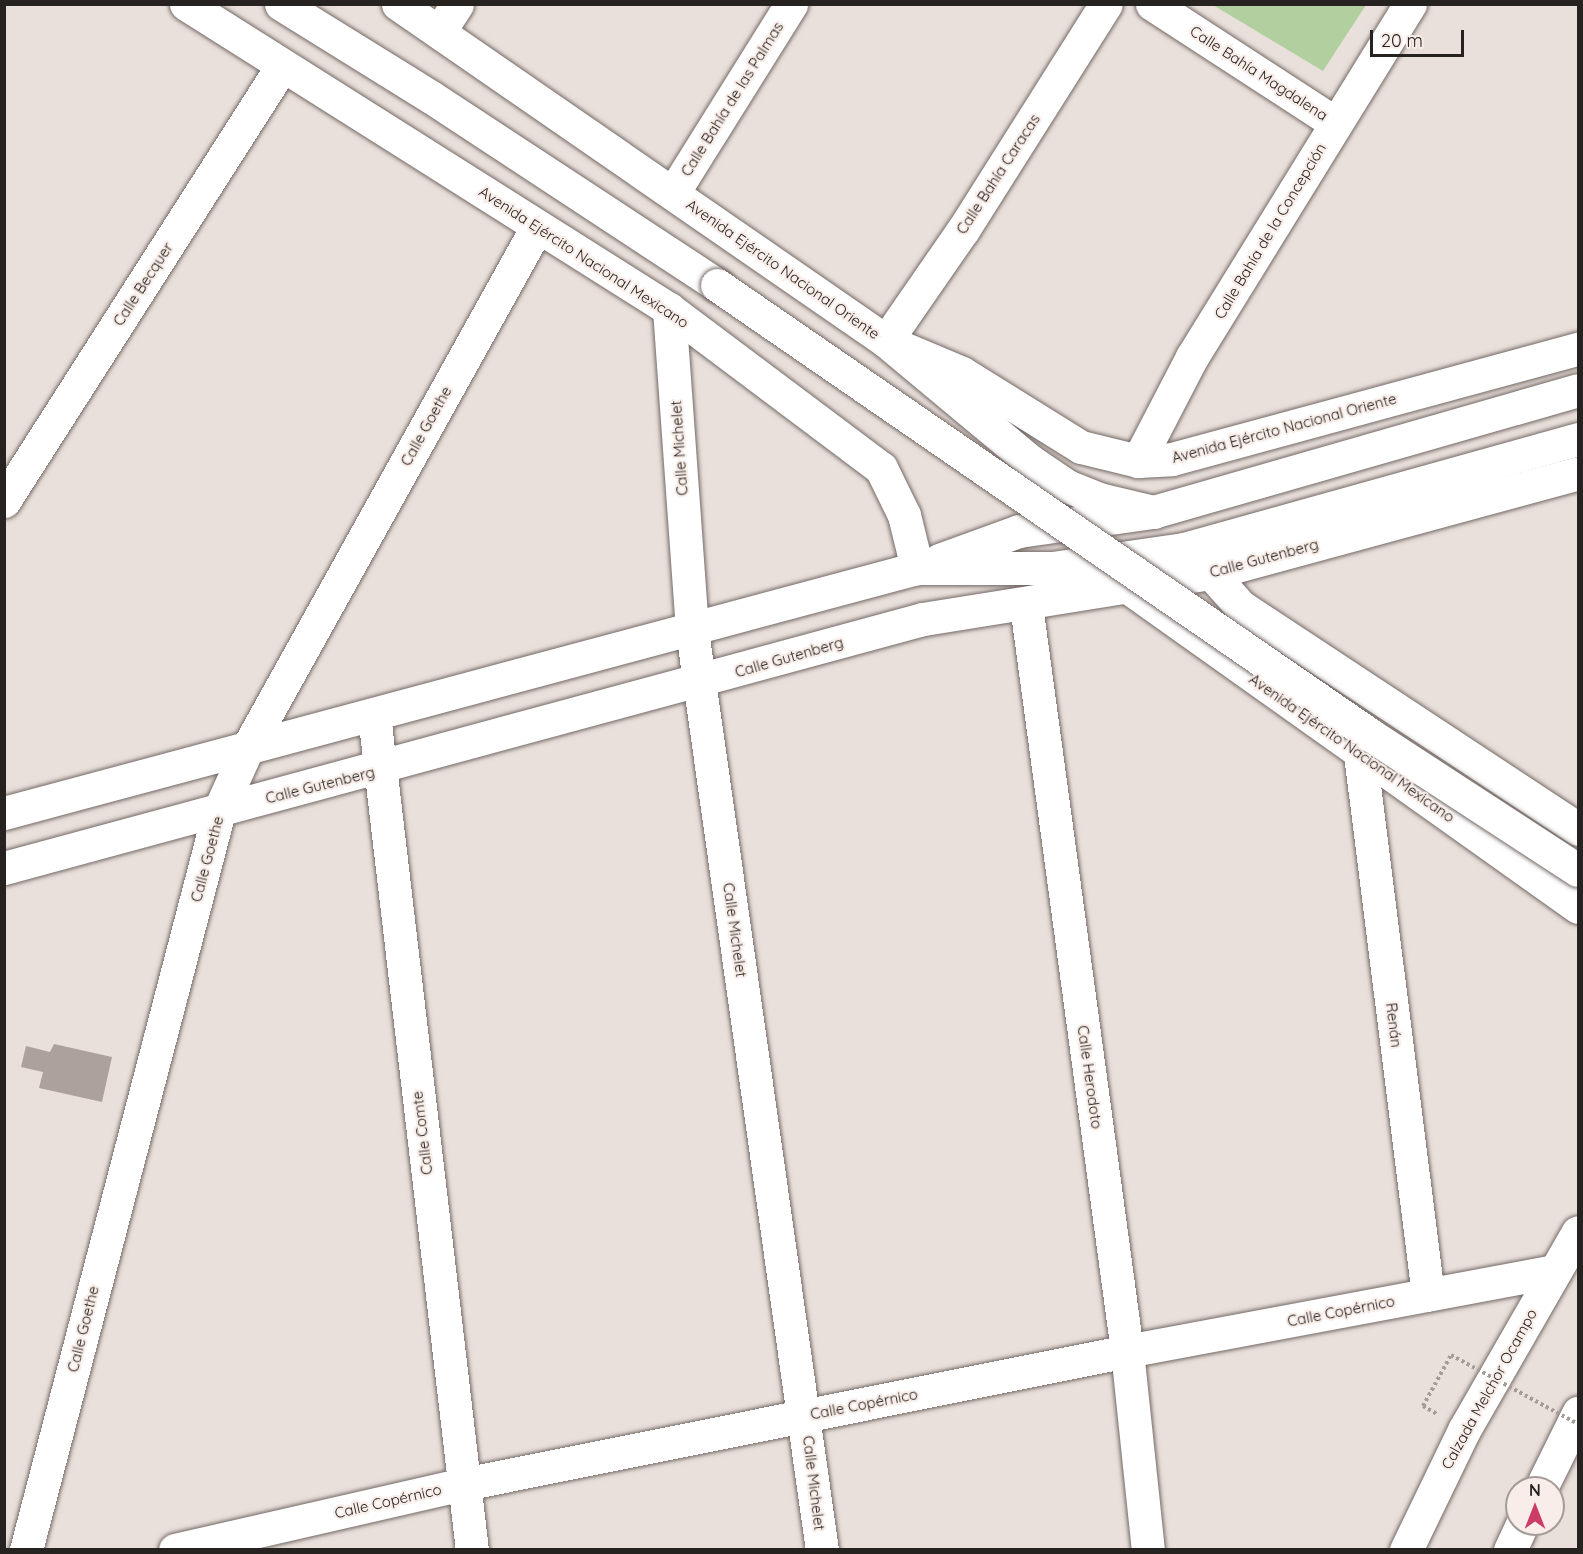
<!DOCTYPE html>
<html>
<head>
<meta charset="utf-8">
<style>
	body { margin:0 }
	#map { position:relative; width:1583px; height:1554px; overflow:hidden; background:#eae0db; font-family:Quicksand,sans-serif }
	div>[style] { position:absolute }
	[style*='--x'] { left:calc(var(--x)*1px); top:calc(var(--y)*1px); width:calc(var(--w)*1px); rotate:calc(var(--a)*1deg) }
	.green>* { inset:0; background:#b2cf9f }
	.building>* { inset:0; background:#aca19d }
	.path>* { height:4px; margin-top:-2px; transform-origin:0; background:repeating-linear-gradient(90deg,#a49c98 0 3px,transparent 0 6px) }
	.roads { filter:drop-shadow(0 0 2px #736965) drop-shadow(0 0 2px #736965) }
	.street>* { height:33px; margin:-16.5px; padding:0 16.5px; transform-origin:16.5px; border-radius:16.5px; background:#fff }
	.secondary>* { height:33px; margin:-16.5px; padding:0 16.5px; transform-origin:16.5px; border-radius:16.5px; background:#fff }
	.primary>* { height:33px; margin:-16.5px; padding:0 16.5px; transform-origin:16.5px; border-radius:16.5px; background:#fff }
	.highway>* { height:33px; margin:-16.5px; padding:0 16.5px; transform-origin:16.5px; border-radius:16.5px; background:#fff }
	.path-bridge>* { height:4px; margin-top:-2px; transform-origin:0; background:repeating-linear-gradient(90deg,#a49c98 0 3px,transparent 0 6px) }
	.bridges { filter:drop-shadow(0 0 2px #736965) drop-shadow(0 0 2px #736965) }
	.secondary-bridge>* { height:33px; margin:-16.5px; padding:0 16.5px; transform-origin:16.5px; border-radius:16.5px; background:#fff }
	span { translate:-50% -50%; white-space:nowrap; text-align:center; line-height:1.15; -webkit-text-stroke:4.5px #f8ede8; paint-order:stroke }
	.street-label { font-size:15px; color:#262220 }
	.frame { position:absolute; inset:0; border:6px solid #262220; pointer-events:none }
	.north { position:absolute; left:1505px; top:1476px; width:60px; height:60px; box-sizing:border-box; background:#f8ede8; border:2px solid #a49c98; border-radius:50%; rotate:0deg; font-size:16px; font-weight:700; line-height:24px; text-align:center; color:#262220 }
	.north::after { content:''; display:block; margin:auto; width:21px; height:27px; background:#cb3d66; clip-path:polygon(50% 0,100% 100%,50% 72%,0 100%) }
	.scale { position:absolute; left:1370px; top:30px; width:94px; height:27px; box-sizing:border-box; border:3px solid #262220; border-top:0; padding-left:8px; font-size:18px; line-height:21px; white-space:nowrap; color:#262220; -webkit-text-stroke:4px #f8ede8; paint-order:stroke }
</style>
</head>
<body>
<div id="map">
	<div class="green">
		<div style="clip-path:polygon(1213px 5px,1366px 5px,1323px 71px)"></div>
	</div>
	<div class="building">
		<div style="clip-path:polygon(54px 1044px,112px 1057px,102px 1102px,39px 1088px,43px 1072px,21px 1067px,26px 1046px,50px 1052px)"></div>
	</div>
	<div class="path">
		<div style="--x:142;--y:4;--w:2;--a:0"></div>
		<div style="--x:1423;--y:1406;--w:16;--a:30"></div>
	</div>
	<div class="roads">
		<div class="street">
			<div style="--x:1152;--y:4;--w:218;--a:33"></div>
			<div style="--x:439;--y:32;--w:33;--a:-57"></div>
			<div style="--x:673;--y:193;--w:223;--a:-58"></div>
			<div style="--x:669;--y:309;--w:323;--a:85.9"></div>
			<div style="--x:692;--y:631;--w:928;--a:81.95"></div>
			<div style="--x:886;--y:341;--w:135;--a:-55.3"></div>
			<div style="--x:963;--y:230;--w:267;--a:-57.7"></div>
			<div style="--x:1138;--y:461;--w:117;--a:-62.6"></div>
			<div style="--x:1192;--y:357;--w:415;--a:-58.3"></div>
			<div style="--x:4;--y:501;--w:516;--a:-57.42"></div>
			<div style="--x:1026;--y:605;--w:753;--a:82.29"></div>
			<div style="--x:1127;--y:1351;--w:200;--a:84"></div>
			<div style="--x:374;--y:715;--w:841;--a:83.31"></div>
			<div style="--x:1360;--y:754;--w:545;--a:82.84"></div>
			<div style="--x:26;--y:1550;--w:764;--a:-75.36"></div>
			<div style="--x:219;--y:811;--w:68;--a:-65.7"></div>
			<div style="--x:247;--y:749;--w:597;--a:-60.95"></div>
			<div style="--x:175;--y:1550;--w:296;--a:-12.9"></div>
			<div style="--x:464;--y:1484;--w:676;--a:-11.34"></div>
			<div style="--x:1127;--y:1351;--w:435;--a:-10.6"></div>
		</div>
		<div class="secondary">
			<div style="--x:186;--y:4;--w:571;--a:32.27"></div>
			<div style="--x:669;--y:309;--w:265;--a:36.9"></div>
			<div style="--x:881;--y:468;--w:52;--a:63.9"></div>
			<div style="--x:904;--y:515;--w:55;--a:76.2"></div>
			<div style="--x:281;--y:4;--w:176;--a:31.8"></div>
			<div style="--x:431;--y:97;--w:342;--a:33.3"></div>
			<div style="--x:398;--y:4;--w:593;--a:34.63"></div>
			<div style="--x:886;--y:341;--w:82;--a:22.8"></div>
			<div style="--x:962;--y:373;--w:140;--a:31.9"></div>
			<div style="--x:1081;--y:447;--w:59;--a:13.8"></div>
			<div style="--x:1138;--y:461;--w:34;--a:-3"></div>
			<div style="--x:1172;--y:459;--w:421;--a:-15.2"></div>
			<div style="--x:939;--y:560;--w:85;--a:-19.9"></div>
			<div style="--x:1019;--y:531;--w:135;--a:-8.1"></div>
			<div style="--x:1211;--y:573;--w:44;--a:48.7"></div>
			<div style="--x:1240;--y:606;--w:405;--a:33.4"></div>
			<div style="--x:1128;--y:587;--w:552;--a:35.42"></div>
			<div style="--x:4;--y:813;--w:945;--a:-15.02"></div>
			<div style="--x:917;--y:568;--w:135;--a:0"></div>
			<div style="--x:1052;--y:568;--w:133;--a:-8.2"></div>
			<div style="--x:1184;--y:549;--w:409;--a:-15.6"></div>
			<div style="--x:4;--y:868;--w:952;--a:-15.16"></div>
			<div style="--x:923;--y:619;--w:292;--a:-9.1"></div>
			<div style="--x:1211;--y:573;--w:380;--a:-15.2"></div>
			<div style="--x:1406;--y:1550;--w:133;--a:-64.2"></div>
			<div style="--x:1464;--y:1430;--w:228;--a:-60.1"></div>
		</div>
		<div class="primary">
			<div style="--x:886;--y:341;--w:187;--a:39.8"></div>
			<div style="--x:1030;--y:461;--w:45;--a:34"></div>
			<div style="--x:1067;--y:486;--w:35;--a:22"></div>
			<div style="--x:1099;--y:499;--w:56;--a:13.5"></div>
			<div style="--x:1153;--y:512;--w:442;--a:-16"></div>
		</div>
		<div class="highway">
			<div style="--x:1541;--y:1488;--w:84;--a:-63.7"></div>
			<div style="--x:1510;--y:1550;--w:29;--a:-65"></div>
		</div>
	</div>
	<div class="path-bridge">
		<div style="--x:1423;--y:1406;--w:58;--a:-61.2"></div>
		<div style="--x:1451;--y:1355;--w:145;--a:28.5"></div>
	</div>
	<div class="bridges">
		<div class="secondary-bridge">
			<div style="--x:717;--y:285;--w:792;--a:34.55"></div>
			<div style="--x:1369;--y:734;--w:249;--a:33.1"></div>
		</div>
	</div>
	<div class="street-label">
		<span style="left:1259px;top:73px;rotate:33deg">Calle Bahía Magdalena</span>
		<span style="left:732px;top:99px;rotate:-58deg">Calle Bahía de las Palmas</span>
		<span style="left:998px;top:174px;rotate:-57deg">Calle Bahía Caracas</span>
		<span style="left:1270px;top:231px;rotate:-59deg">Calle Bahía de la Concepción</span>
		<span style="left:584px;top:257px;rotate:33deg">Avenida Ejército Nacional Mexicano</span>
		<span style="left:783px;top:269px;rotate:35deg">Avenida Ejército Nacional Oriente</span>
		<span style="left:143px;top:284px;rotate:-57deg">Calle Becquer</span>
		<span style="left:426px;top:426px;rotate:-61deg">Calle Goethe</span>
		<span style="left:1284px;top:428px;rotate:-15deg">Avenida Ejército Nacional Oriente</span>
		<span style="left:679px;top:448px;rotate:-94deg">Calle Michelet</span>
		<span style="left:1264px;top:558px;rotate:-15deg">Calle Gutenberg</span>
		<span style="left:789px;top:657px;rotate:-16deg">Calle Gutenberg</span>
		<span style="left:1352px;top:748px;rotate:35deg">Avenida Ejército Nacional Mexicano</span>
		<span style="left:320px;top:785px;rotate:-14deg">Calle Gutenberg</span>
		<span style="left:207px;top:859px;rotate:-75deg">Calle Goethe</span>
		<span style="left:735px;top:930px;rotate:82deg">Calle Michelet</span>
		<span style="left:1394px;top:1025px;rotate:83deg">Renán</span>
		<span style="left:1090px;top:1077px;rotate:82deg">Calle Herodoto</span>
		<span style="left:422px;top:1133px;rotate:-97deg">Calle Comte</span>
		<span style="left:1341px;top:1311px;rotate:-11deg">Calle Copérnico</span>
		<span style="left:83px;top:1329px;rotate:-76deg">Calle Goethe</span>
		<span style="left:1489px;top:1389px;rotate:-61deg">Calzada Melchor Ocampo</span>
		<span style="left:864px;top:1404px;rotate:-11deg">Calle Copérnico</span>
		<span style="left:814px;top:1483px;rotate:83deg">Calle Michelet</span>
		<span style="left:388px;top:1501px;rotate:-13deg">Calle Copérnico</span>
	</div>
	<div class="frame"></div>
	<div class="north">N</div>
	<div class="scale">20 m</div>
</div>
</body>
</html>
